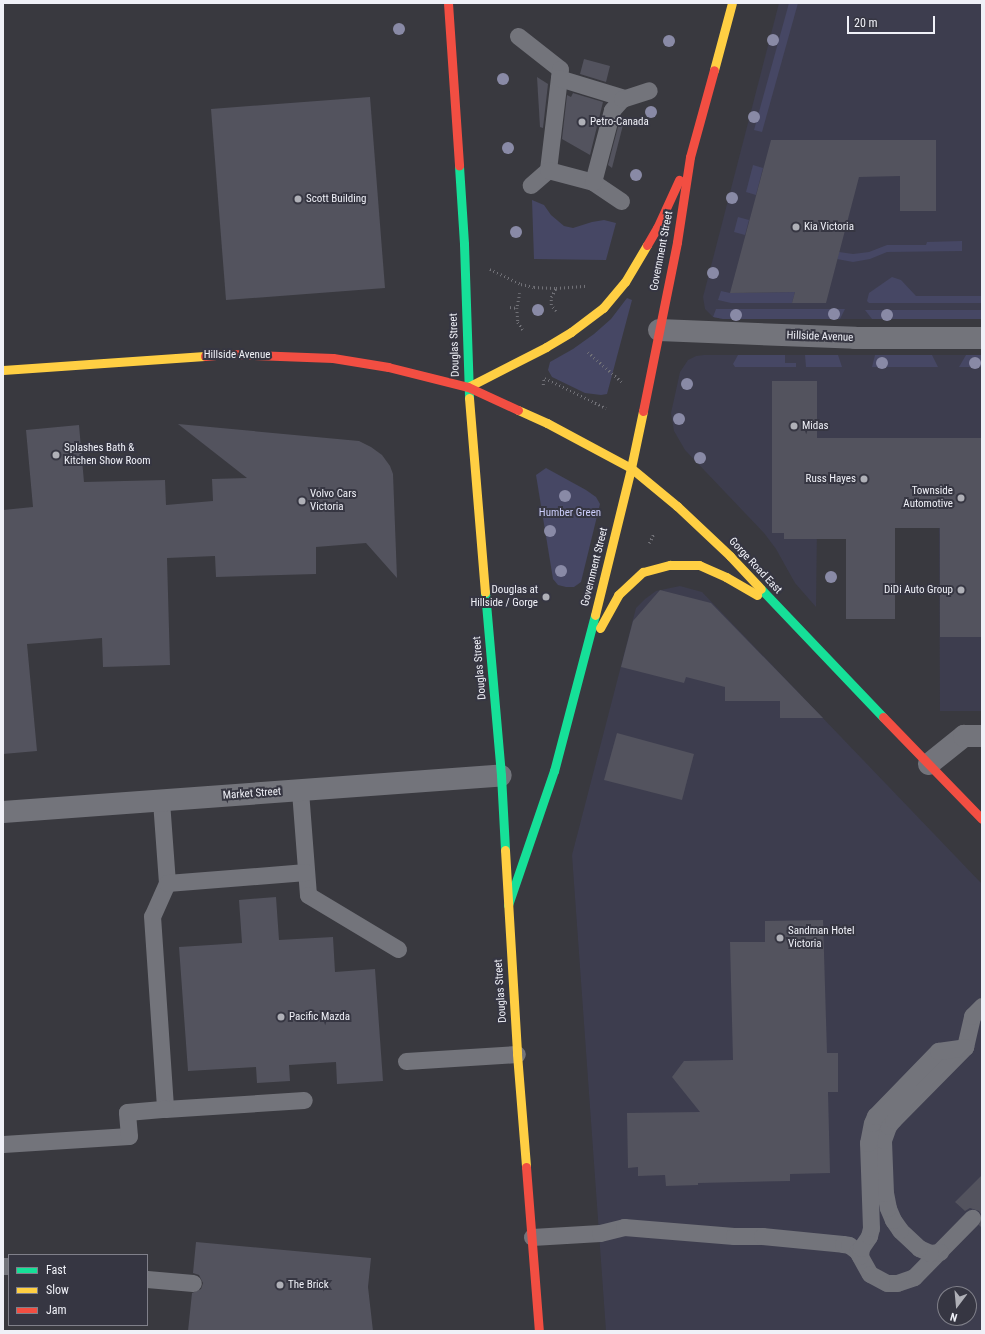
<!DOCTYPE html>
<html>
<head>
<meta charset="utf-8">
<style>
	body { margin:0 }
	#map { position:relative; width:985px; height:1334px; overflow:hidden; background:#39393f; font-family:"Roboto Condensed",sans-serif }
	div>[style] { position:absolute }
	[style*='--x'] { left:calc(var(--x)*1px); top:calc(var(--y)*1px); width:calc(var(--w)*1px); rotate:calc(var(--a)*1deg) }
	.built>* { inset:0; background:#3d3d4e }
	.green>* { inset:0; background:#464764 }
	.building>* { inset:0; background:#53535e }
	.path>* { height:2.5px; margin-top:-1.25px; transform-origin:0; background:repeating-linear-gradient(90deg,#717177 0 1px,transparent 0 4px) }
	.lane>* { height:17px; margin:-8.5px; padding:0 8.5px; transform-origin:8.5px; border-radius:8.5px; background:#73747b }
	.street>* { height:22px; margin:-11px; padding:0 11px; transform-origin:11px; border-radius:11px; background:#73747b }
	.fast>* { height:9px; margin:-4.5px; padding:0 4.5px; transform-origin:4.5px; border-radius:4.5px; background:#16e098 }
	.slow>* { height:9px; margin:-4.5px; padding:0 4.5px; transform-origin:4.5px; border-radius:4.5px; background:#ffcf43 }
	.jam>* { height:9px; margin:-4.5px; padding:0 4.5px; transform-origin:4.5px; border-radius:4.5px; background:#f24e42 }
	.trees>* { width:12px; height:12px; margin:-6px; border-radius:50%; background:#898aa6 }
	.dots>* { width:11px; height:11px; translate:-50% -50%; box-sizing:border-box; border:2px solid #363642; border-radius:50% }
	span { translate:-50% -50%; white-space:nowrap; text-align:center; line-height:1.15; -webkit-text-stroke:4px #363642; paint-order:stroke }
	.poi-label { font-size:11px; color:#eff0f7 }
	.left { translate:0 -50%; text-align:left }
	.right { translate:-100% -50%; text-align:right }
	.street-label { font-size:11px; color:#eff0f7 }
	.park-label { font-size:11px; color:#cbcdfa }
	.frame { position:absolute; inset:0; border:4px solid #eff0f7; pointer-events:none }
	.legend { position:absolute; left:8px; top:1254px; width:140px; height:72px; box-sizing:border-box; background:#363642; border:1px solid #80808a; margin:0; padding:5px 7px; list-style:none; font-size:12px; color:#eff0f7 }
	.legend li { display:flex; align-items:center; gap:8px; height:20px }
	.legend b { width:20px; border:1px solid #80808a }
	.north { position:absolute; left:937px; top:1286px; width:40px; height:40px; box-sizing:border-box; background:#363642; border:1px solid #80808a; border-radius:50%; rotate:196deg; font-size:11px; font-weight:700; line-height:16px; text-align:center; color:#eff0f7 }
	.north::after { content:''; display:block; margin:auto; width:14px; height:18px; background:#afb0b7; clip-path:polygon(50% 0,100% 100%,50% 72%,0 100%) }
	.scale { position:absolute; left:847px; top:16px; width:88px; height:18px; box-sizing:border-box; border:2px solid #eff0f7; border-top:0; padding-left:5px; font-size:12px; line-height:14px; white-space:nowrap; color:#eff0f7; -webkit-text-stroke:3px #363642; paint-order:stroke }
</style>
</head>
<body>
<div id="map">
	<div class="built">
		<div style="clip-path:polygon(779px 3px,982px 3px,982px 319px,723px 319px,713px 317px,705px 309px,703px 297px)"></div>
		<div style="clip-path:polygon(704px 355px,982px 355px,982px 711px,940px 711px,939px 528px,817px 528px,816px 607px,795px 583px,776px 549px,764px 533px,685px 450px,674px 431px,671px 413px,680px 372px,688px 360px,696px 356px)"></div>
		<div style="clip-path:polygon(evenodd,680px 586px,702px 592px,982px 884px,982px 1331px,606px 1331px,572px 855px,636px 608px,645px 599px,656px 591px,680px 586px,945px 1294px,969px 1294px,969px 1318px,945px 1318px,945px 1294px)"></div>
	</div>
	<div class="green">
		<div style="clip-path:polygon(789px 3px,798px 3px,762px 132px,754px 130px)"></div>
		<div style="clip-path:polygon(753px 165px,763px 168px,756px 195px,746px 192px)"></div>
		<div style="clip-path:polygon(532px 200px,544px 205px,551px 215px,564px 226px,573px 228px,592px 222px,604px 220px,616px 223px,606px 260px,534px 259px)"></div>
		<div style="clip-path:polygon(738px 217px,749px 220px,745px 235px,734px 232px)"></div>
		<div style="clip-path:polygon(962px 241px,962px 251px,887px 252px,870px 259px,853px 262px,837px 259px,839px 252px,853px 254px,869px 252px,887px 245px,926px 245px,927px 242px)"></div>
		<div style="clip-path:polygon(892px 277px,901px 280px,916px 296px,982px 296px,982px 303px,869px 303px,867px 301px,869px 293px)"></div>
		<div style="clip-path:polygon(721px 291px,730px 293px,795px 292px,792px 303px,731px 303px,718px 300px)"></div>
		<div style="clip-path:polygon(627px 298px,632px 300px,607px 394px,601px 395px,585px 393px,552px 377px,548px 370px,550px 362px,573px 349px,594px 334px,611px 319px)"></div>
		<div style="clip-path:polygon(716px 309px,845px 309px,840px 319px,723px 319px,713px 317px)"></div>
		<div style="clip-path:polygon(865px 310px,982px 310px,982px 319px,872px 319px)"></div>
		<div style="clip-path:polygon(738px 355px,785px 355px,785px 363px,796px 363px,796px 367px,735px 367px,733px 364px)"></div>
		<div style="clip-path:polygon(805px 355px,838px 355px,842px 367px,806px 367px)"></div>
		<div style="clip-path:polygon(875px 355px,932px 355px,938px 367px,872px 367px)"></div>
		<div style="clip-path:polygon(966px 355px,982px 355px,982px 367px,959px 367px)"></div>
		<div style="clip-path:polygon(546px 468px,586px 490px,596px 497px,600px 504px,581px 582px,574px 587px,566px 587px,558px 585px,553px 579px,536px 475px)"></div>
	</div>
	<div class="building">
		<div style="clip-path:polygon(584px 59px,610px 66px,606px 82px,580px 74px)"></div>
		<div style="clip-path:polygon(537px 77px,548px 84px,543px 128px,540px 127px)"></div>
		<div style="clip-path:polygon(573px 93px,603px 102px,590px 155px,562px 139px,567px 95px,571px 97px)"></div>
		<div style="clip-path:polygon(370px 97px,385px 288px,226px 300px,211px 109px)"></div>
		<div style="clip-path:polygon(619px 123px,623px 125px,612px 168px,608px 165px)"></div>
		<div style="clip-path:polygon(771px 140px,936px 140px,936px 211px,900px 211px,900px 176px,859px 177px,826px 303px,792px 303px,795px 292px,730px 293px)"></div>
		<div style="clip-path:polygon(772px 381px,817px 381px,817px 438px,982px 438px,982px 637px,940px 637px,940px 528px,895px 528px,895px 619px,846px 619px,846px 539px,784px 539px,784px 533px,772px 533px)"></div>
		<div style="clip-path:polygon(178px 424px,359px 441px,371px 447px,382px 455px,390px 466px,393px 474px,397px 578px,366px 543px,316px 547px,316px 574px,216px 577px,215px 556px,167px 558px,170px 665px,103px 667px,102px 638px,27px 644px,37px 751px,3px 754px,3px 510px,33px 507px,26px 430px,79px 425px,84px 482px,165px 480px,166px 505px,213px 501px,212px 479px,247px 478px)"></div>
		<div style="clip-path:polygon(660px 590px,711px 603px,823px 718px,780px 718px,780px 701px,725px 701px,725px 687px,686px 677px,684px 683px,621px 667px,633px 621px)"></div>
		<div style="clip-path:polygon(617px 733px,694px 754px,682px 800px,604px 780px)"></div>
		<div style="clip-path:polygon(276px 897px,279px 940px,333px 937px,335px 972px,375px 969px,383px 1081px,337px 1084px,336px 1062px,289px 1065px,290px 1081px,257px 1083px,256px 1067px,188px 1071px,179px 947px,242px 943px,239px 900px)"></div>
		<div style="clip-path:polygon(823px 920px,827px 1053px,838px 1053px,838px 1092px,828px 1092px,830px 1173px,790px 1174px,790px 1181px,698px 1183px,698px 1185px,666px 1186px,665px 1175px,638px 1176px,638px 1167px,628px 1168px,627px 1113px,700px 1112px,672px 1077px,684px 1061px,733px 1060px,730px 942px,765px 942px,765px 921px)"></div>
		<div style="clip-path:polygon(982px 1175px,982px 1228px,979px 1225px,982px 1216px,979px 1211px,970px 1208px,965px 1211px,955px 1202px)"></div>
		<div style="clip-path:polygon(196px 1242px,371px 1258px,368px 1287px,373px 1331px,188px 1331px,192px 1293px,201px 1289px,203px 1283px,199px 1275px,193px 1273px)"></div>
	</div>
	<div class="path">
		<div style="--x:490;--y:269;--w:34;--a:26"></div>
		<div style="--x:521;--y:284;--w:13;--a:13"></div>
		<div style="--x:534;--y:287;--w:21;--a:3"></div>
		<div style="--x:520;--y:293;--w:15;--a:101"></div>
		<div style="--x:517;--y:308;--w:14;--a:86"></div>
		<div style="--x:518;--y:322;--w:9;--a:58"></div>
		<div style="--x:510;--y:307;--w:7;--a:8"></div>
		<div style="--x:556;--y:311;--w:8;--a:-130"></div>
		<div style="--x:551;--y:305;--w:8;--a:-90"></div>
		<div style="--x:551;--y:297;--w:10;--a:-61"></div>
		<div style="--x:556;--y:288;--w:31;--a:-4"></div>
		<div style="--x:588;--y:352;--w:45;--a:41.4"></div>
		<div style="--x:545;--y:378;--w:68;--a:26.2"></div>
		<div style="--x:543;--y:385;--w:7;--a:-82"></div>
		<div style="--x:649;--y:543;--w:11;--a:-63"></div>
	</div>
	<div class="lane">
		<div style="--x:518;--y:36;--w:53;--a:38.2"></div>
		<div style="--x:560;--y:69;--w:102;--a:96.8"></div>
		<div style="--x:548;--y:170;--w:23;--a:139"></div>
		<div style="--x:559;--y:78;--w:68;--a:17.1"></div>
		<div style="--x:548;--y:170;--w:47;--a:14.9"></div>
		<div style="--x:621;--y:201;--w:34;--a:-146"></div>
		<div style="--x:593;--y:182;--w:74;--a:-75.2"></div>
		<div style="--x:612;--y:110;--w:15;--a:-48"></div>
		<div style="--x:622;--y:99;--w:28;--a:-18"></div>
		<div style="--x:300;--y:791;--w:104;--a:85.6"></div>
		<div style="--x:308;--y:895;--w:105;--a:31"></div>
		<div style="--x:161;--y:801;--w:82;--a:85.8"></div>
		<div style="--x:167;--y:883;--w:36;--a:114"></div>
		<div style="--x:152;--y:916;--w:193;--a:86.1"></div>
		<div style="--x:165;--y:1109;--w:139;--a:-3.7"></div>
		<div style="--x:167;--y:883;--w:139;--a:-4.5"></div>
		<div style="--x:406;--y:1061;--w:111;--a:-3.6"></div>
		<div style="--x:3;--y:1144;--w:126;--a:-3.6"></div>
		<div style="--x:129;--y:1136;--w:24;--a:-95"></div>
		<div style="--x:127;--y:1112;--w:38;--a:-5"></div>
		<div style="--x:532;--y:1237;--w:68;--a:-3.4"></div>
		<div style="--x:600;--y:1233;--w:25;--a:-14"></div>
		<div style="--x:624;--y:1227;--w:110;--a:4.7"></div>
		<div style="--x:734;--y:1236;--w:28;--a:0"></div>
		<div style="--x:762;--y:1236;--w:81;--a:5.6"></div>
		<div style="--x:843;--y:1244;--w:6;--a:9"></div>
		<div style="--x:849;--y:1245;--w:10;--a:37"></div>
		<div style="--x:857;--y:1251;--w:26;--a:61"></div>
		<div style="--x:870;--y:1274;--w:19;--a:28"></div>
		<div style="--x:887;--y:1283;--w:10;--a:0"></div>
		<div style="--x:897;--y:1283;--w:18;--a:-19"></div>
		<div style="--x:914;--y:1277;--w:83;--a:-45.5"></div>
		<div style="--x:940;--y:1252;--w:10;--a:174"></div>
		<div style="--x:930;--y:1253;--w:12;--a:-156"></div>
		<div style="--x:919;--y:1248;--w:26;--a:-137"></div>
		<div style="--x:900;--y:1230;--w:12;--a:-125"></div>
		<div style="--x:893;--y:1220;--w:13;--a:-113"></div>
		<div style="--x:888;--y:1208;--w:15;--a:-101"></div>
		<div style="--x:885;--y:1193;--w:53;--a:-92.2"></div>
		<div style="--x:883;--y:1140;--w:15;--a:-70"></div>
		<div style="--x:888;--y:1126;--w:8;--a:-50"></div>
		<div style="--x:893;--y:1120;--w:103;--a:-45.4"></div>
		<div style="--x:965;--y:1047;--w:32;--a:-77"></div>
		<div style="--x:972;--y:1016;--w:14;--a:-45"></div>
		<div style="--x:860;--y:1256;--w:8;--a:-83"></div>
		<div style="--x:861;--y:1248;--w:14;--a:-56"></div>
		<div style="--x:869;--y:1236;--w:8;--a:-76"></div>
		<div style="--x:871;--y:1228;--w:85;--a:-92"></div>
		<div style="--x:868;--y:1143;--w:20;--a:-79"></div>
		<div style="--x:872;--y:1123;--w:8;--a:-67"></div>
		<div style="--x:875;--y:1116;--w:91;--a:-45.9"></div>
		<div style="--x:938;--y:1051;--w:27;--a:-8"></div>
		<div style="--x:3;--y:1266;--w:6;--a:0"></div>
		<div style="--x:147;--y:1279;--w:46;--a:5"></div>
	</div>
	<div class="street">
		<div style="--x:659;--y:330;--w:196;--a:2.3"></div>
		<div style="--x:855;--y:338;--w:127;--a:0"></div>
		<div style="--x:929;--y:764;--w:45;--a:-38.7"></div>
		<div style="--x:964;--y:736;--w:18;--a:0"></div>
		<div style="--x:3;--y:812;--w:499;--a:-4.2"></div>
	</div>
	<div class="fast">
		<div style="--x:459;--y:166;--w:78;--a:86.3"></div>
		<div style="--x:464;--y:244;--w:154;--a:88.1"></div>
		<div style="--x:761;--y:589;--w:177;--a:46.4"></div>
		<div style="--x:485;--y:592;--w:184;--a:85"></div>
		<div style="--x:501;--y:775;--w:75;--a:86.9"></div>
		<div style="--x:508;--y:905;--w:142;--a:-71.1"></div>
		<div style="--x:554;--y:771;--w:161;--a:-75.3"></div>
	</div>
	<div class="slow">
		<div style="--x:714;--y:70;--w:69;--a:-75"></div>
		<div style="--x:3;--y:370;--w:202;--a:-4"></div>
		<div style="--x:468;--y:387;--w:88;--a:-27.1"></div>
		<div style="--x:546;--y:347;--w:29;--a:-31"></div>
		<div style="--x:571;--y:332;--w:40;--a:-37"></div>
		<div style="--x:603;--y:308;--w:34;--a:-50"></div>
		<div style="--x:625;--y:282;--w:43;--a:-59.3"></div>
		<div style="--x:469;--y:398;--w:195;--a:85.3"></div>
		<div style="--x:518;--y:410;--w:32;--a:24"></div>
		<div style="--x:547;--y:423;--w:95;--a:28.2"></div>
		<div style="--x:631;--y:468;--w:60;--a:39.6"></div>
		<div style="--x:677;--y:506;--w:73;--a:43.3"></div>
		<div style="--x:730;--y:556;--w:45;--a:46.8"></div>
		<div style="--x:595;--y:615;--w:151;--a:-76.2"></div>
		<div style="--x:631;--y:468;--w:58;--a:-78.1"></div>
		<div style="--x:600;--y:628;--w:38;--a:-61"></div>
		<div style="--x:618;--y:595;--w:34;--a:-43"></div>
		<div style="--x:643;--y:572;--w:28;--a:-15"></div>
		<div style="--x:670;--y:565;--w:29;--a:0"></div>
		<div style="--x:699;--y:565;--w:30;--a:24"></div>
		<div style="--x:726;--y:577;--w:36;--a:30"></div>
		<div style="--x:505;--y:850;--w:204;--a:86.6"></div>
		<div style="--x:517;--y:1054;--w:113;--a:85.4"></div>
	</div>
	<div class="jam">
		<div style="--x:448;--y:3;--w:163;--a:86.1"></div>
		<div style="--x:647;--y:245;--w:20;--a:-60"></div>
		<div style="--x:657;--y:228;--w:53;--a:-65.4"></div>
		<div style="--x:205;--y:356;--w:25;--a:-5"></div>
		<div style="--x:230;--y:354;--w:103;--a:2.2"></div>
		<div style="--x:333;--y:358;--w:56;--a:9.3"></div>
		<div style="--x:388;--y:367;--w:82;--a:14"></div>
		<div style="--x:468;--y:387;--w:55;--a:24.7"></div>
		<div style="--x:643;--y:411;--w:172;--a:-78.6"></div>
		<div style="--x:677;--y:242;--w:86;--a:-81.3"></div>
		<div style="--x:690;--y:157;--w:90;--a:-74.6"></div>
		<div style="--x:883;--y:717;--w:142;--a:45.9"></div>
		<div style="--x:526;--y:1167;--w:165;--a:85.5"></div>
	</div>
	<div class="trees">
		<div style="left:399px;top:29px"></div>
		<div style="left:773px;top:40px"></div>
		<div style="left:669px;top:41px"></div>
		<div style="left:503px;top:79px"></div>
		<div style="left:651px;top:112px"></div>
		<div style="left:754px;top:117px"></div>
		<div style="left:508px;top:148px"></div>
		<div style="left:636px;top:175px"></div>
		<div style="left:732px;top:198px"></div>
		<div style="left:516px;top:232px"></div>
		<div style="left:713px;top:273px"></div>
		<div style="left:538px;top:310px"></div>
		<div style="left:834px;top:314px"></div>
		<div style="left:736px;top:315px"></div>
		<div style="left:887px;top:315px"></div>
		<div style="left:882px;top:363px"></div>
		<div style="left:975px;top:363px"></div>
		<div style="left:687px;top:384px"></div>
		<div style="left:679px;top:419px"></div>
		<div style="left:700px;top:458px"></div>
		<div style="left:565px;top:496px"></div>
		<div style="left:550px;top:531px"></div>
		<div style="left:561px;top:571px"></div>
		<div style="left:831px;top:577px"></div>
	</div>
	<div class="dots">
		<div style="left:582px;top:122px;background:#afb0b7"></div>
		<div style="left:298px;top:199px;background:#afb0b7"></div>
		<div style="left:796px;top:227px;background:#afb0b7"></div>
		<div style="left:794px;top:426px;background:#afb0b7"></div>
		<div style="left:56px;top:455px;background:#afb0b7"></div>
		<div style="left:864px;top:479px;background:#afb0b7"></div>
		<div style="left:961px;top:498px;background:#afb0b7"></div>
		<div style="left:302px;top:501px;background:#afb0b7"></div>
		<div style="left:961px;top:590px;background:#afb0b7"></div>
		<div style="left:546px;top:597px;background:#afb0b7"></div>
		<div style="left:780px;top:938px;background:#afb0b7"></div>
		<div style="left:281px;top:1017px;background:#afb0b7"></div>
		<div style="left:280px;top:1285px;background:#afb0b7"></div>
	</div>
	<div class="poi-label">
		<span class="left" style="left:590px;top:122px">Petro-Canada</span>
		<span class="left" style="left:306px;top:199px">Scott Building</span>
		<span class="left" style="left:804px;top:227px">Kia Victoria</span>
		<span class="left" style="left:802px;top:426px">Midas</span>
		<span class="left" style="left:64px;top:455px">Splashes Bath &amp;<br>Kitchen Show Room</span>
		<span class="right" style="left:856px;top:479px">Russ Hayes</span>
		<span class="right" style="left:953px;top:498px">Townside<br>Automotive</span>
		<span class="left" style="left:310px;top:501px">Volvo Cars<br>Victoria</span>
		<span class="right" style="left:953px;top:590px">DiDi Auto Group</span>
		<span class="right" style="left:538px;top:597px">Douglas at<br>Hillside / Gorge</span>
		<span class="left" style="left:788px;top:938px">Sandman Hotel<br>Victoria</span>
		<span class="left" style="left:289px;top:1017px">Pacific Mazda</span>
		<span class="left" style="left:288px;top:1285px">The Brick</span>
	</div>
	<div class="street-label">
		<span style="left:662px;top:251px;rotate:-79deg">Government Street</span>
		<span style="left:820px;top:337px;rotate:2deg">Hillside Avenue</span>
		<span style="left:455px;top:345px;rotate:-92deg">Douglas Street</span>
		<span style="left:237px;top:355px">Hillside Avenue</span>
		<span style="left:755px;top:566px;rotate:47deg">Gorge Road East</span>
		<span style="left:595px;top:567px;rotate:-76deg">Government Street</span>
		<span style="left:480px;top:668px;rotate:-95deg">Douglas Street</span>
		<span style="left:252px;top:794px;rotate:-4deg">Market Street</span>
		<span style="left:501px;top:991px;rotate:-94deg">Douglas Street</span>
	</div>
	<div class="park-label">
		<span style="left:570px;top:513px">Humber Green</span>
	</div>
	<div class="frame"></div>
	<ul class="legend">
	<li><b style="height:5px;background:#16e098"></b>Fast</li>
	<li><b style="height:5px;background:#ffcf43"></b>Slow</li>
	<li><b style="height:5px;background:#f24e42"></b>Jam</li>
	</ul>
	<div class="north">N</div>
	<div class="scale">20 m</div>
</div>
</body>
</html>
